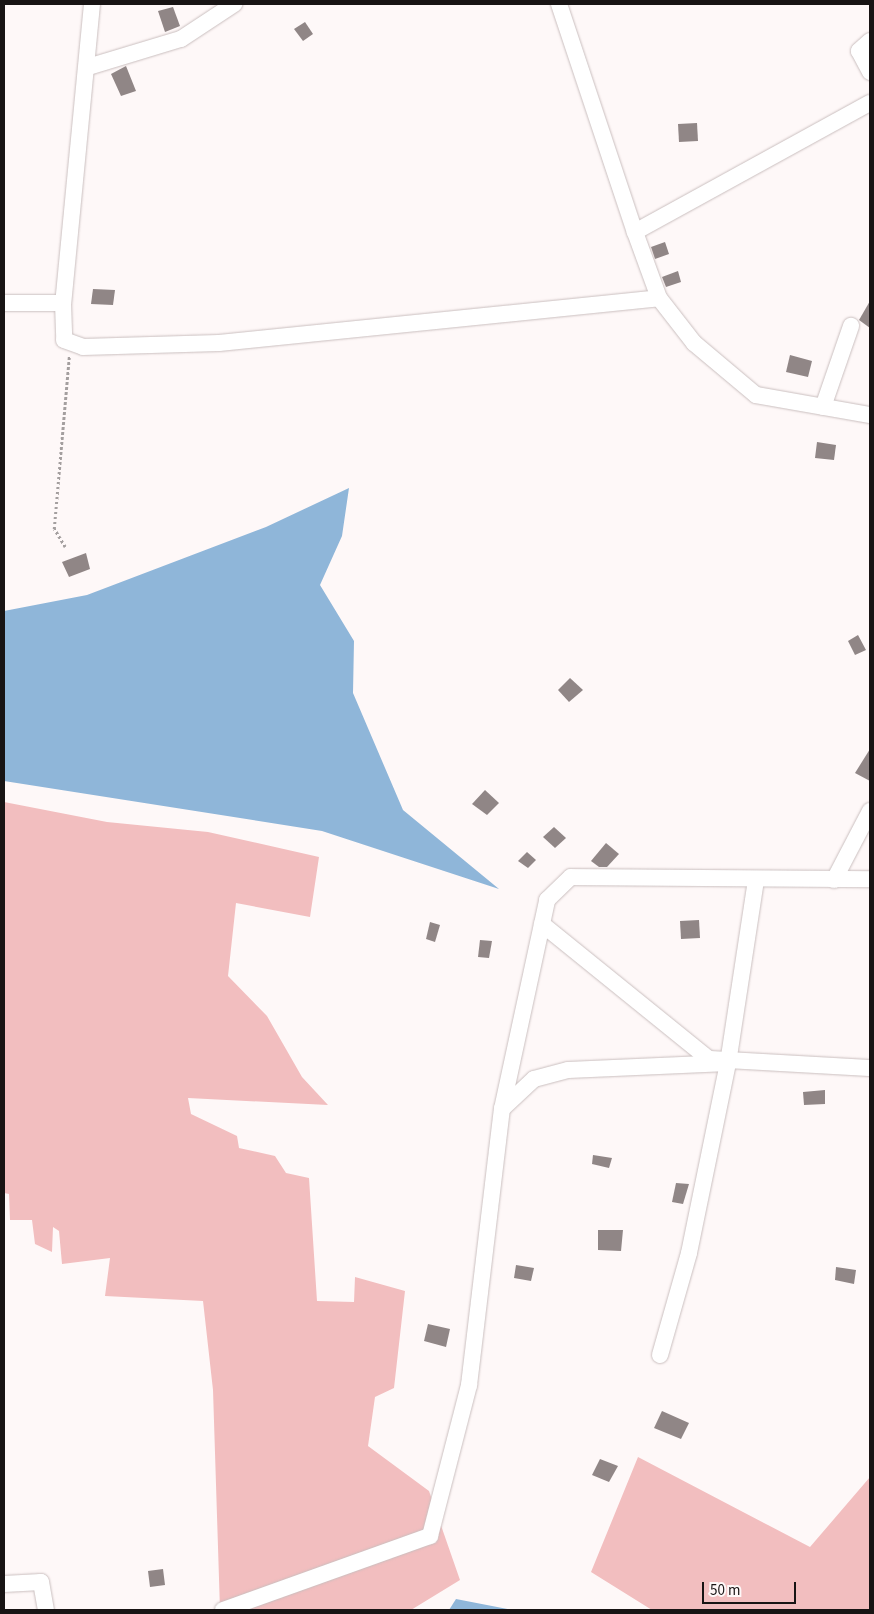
<!DOCTYPE html>
<html>
<head>
<meta charset="utf-8">
<style>
	body { margin:0 }
	#map { position:relative; width:874px; height:1614px; overflow:hidden; background:#fef8f8; font-family:"Source Sans 3",sans-serif }
	div>[style] { position:absolute }
	[style*='--x'] { left:calc(var(--x)*1px); top:calc(var(--y)*1px); width:calc(var(--w)*1px); rotate:calc(var(--a)*1deg) }
	.green>* { inset:0; background:#f2bebf }
	.water>* { inset:0; background:#8fb6d9 }
	.building>* { inset:0; background:#908686 }
	.path>* { height:2.5px; margin-top:-1.25px; transform-origin:0; background:repeating-linear-gradient(90deg,#a49f9f 0 2.5px,transparent 0 5px) }
	.roads { filter:drop-shadow(0 0 1px #cabfbf) drop-shadow(0 0 1px #cabfbf) }
	.minor>* { height:16px; margin:-8px; padding:0 8px; transform-origin:8px; border-radius:8px; background:#fff }
	span { translate:-50% -50%; white-space:nowrap; text-align:center; line-height:1.15; -webkit-text-stroke:4px #fef8f8; paint-order:stroke }
	.frame { position:absolute; inset:0; border:5px solid #181414; pointer-events:none }
	.scale { position:absolute; left:702px; top:1582px; width:94px; height:22px; box-sizing:border-box; border:2px solid #181414; border-top:0; padding-left:6px; font-size:15px; line-height:18px; white-space:nowrap; color:#181414; -webkit-text-stroke:4px #fef8f8; paint-order:stroke }
</style>
</head>
<body>
<div id="map">
	<div class="green">
		<div style="clip-path:polygon(4px 802px,107px 822px,208px 832px,319px 857px,310px 917px,236px 903px,228px 976px,267px 1016px,302px 1077px,328px 1105px,188px 1098px,191px 1114px,237px 1136px,239px 1148px,275px 1156px,286px 1173px,309px 1178px,317px 1301px,354px 1302px,355px 1277px,405px 1291px,394px 1388px,375px 1397px,368px 1446px,429px 1491px,460px 1580px,411px 1610px,220px 1610px,213px 1390px,203px 1301px,105px 1296px,110px 1258px,62px 1264px,59px 1231px,53px 1227px,52px 1252px,35px 1244px,32px 1220px,10px 1220px,9px 1194px,4px 1193px)"></div>
		<div style="clip-path:polygon(638px 1457px,810px 1547px,870px 1477px,870px 1610px,652px 1610px,591px 1572px)"></div>
	</div>
	<div class="water">
		<div style="clip-path:polygon(349px 488px,342px 536px,320px 585px,354px 641px,353px 693px,403px 810px,499px 889px,322px 831px,4px 781px,4px 611px,87px 595px,266px 527px)"></div>
		<div style="clip-path:polygon(456px 1599px,512px 1610px,449px 1610px)"></div>
	</div>
	<div class="building">
		<div style="clip-path:polygon(173px 7px,180px 26px,165px 32px,158px 11px)"></div>
		<div style="clip-path:polygon(305px 22px,313px 34px,303px 41px,294px 29px)"></div>
		<div style="clip-path:polygon(126px 66px,136px 91px,121px 96px,111px 74px)"></div>
		<div style="clip-path:polygon(697px 123px,698px 141px,679px 142px,678px 124px)"></div>
		<div style="clip-path:polygon(665px 242px,669px 254px,655px 259px,651px 247px)"></div>
		<div style="clip-path:polygon(678px 271px,681px 282px,666px 287px,662px 277px)"></div>
		<div style="clip-path:polygon(93px 289px,115px 290px,113px 305px,91px 304px)"></div>
		<div style="clip-path:polygon(870px 301px,870px 328px,859px 320px)"></div>
		<div style="clip-path:polygon(790px 355px,812px 361px,808px 377px,786px 372px)"></div>
		<div style="clip-path:polygon(817px 442px,836px 445px,834px 460px,815px 458px)"></div>
		<div style="clip-path:polygon(86px 553px,90px 569px,69px 577px,62px 562px)"></div>
		<div style="clip-path:polygon(858px 635px,866px 650px,855px 655px,848px 641px)"></div>
		<div style="clip-path:polygon(570px 678px,583px 690px,569px 702px,558px 690px)"></div>
		<div style="clip-path:polygon(870px 749px,870px 781px,855px 773px)"></div>
		<div style="clip-path:polygon(485px 790px,499px 803px,487px 815px,472px 804px)"></div>
		<div style="clip-path:polygon(554px 827px,566px 838px,555px 848px,543px 837px)"></div>
		<div style="clip-path:polygon(606px 843px,619px 854px,607px 867px,599px 867px,591px 861px)"></div>
		<div style="clip-path:polygon(527px 852px,536px 860px,528px 868px,518px 861px)"></div>
		<div style="clip-path:polygon(699px 920px,700px 938px,681px 939px,680px 921px)"></div>
		<div style="clip-path:polygon(430px 922px,440px 925px,435px 942px,426px 939px)"></div>
		<div style="clip-path:polygon(480px 940px,492px 941px,489px 958px,478px 957px)"></div>
		<div style="clip-path:polygon(825px 1090px,825px 1104px,804px 1105px,803px 1092px)"></div>
		<div style="clip-path:polygon(593px 1155px,612px 1158px,609px 1168px,592px 1164px)"></div>
		<div style="clip-path:polygon(676px 1183px,689px 1184px,683px 1204px,672px 1202px)"></div>
		<div style="clip-path:polygon(598px 1230px,623px 1230px,621px 1251px,598px 1250px)"></div>
		<div style="clip-path:polygon(516px 1265px,534px 1268px,531px 1281px,514px 1278px)"></div>
		<div style="clip-path:polygon(836px 1267px,856px 1270px,854px 1284px,835px 1280px)"></div>
		<div style="clip-path:polygon(428px 1324px,450px 1329px,446px 1347px,424px 1341px)"></div>
		<div style="clip-path:polygon(662px 1411px,689px 1423px,681px 1439px,654px 1428px)"></div>
		<div style="clip-path:polygon(600px 1459px,618px 1466px,609px 1482px,592px 1475px)"></div>
		<div style="clip-path:polygon(163px 1569px,165px 1585px,150px 1587px,148px 1571px)"></div>
	</div>
	<div class="path">
		<div style="--x:65;--y:547;--w:21;--a:-121"></div>
		<div style="--x:54;--y:529;--w:173;--a:-85"></div>
	</div>
	<div class="roads">
		<div class="minor">
			<div style="--x:92;--y:4;--w:300;--a:95.5"></div>
			<div style="--x:63;--y:303;--w:37;--a:88"></div>
			<div style="--x:64;--y:340;--w:20;--a:20"></div>
			<div style="--x:83;--y:347;--w:136;--a:-1.7"></div>
			<div style="--x:219;--y:343;--w:442;--a:-5.8"></div>
			<div style="--x:659;--y:298;--w:57;--a:52.1"></div>
			<div style="--x:694;--y:343;--w:81;--a:40"></div>
			<div style="--x:756;--y:395;--w:116;--a:10"></div>
			<div style="--x:559;--y:4;--w:240;--a:71.6"></div>
			<div style="--x:870;--y:41;--w:15;--a:138"></div>
			<div style="--x:859;--y:51;--w:24;--a:62"></div>
			<div style="--x:88;--y:67;--w:97;--a:-16.8"></div>
			<div style="--x:181;--y:39;--w:64;--a:-33.4"></div>
			<div style="--x:659;--y:298;--w:70;--a:-110"></div>
			<div style="--x:635;--y:232;--w:268;--a:-28.8"></div>
			<div style="--x:4;--y:303;--w:59;--a:0"></div>
			<div style="--x:823;--y:407;--w:86;--a:-70.9"></div>
			<div style="--x:834;--y:880;--w:78;--a:-62.4"></div>
			<div style="--x:542;--y:924;--w:215;--a:39"></div>
			<div style="--x:709;--y:1059;--w:161;--a:3.2"></div>
			<div style="--x:502;--y:1109;--w:44;--a:-43.2"></div>
			<div style="--x:534;--y:1079;--w:35;--a:-15"></div>
			<div style="--x:568;--y:1070;--w:160;--a:-2.5"></div>
			<div style="--x:728;--y:1063;--w:185;--a:-81.3"></div>
			<div style="--x:660;--y:1355;--w:106;--a:-74.1"></div>
			<div style="--x:689;--y:1253;--w:194;--a:-78.4"></div>
			<div style="--x:4;--y:1584;--w:37;--a:-3"></div>
			<div style="--x:41;--y:1582;--w:28;--a:80"></div>
			<div style="--x:223;--y:1610;--w:220;--a:-19.7"></div>
			<div style="--x:430;--y:1536;--w:156;--a:-75.5"></div>
			<div style="--x:469;--y:1385;--w:278;--a:-83.2"></div>
			<div style="--x:502;--y:1109;--w:214;--a:-77.8"></div>
			<div style="--x:547;--y:900;--w:33;--a:-44"></div>
			<div style="--x:571;--y:877;--w:299;--a:0.4"></div>
		</div>
	</div>
	<div class="frame"></div>
	<div class="scale">50 m</div>
</div>
</body>
</html>
